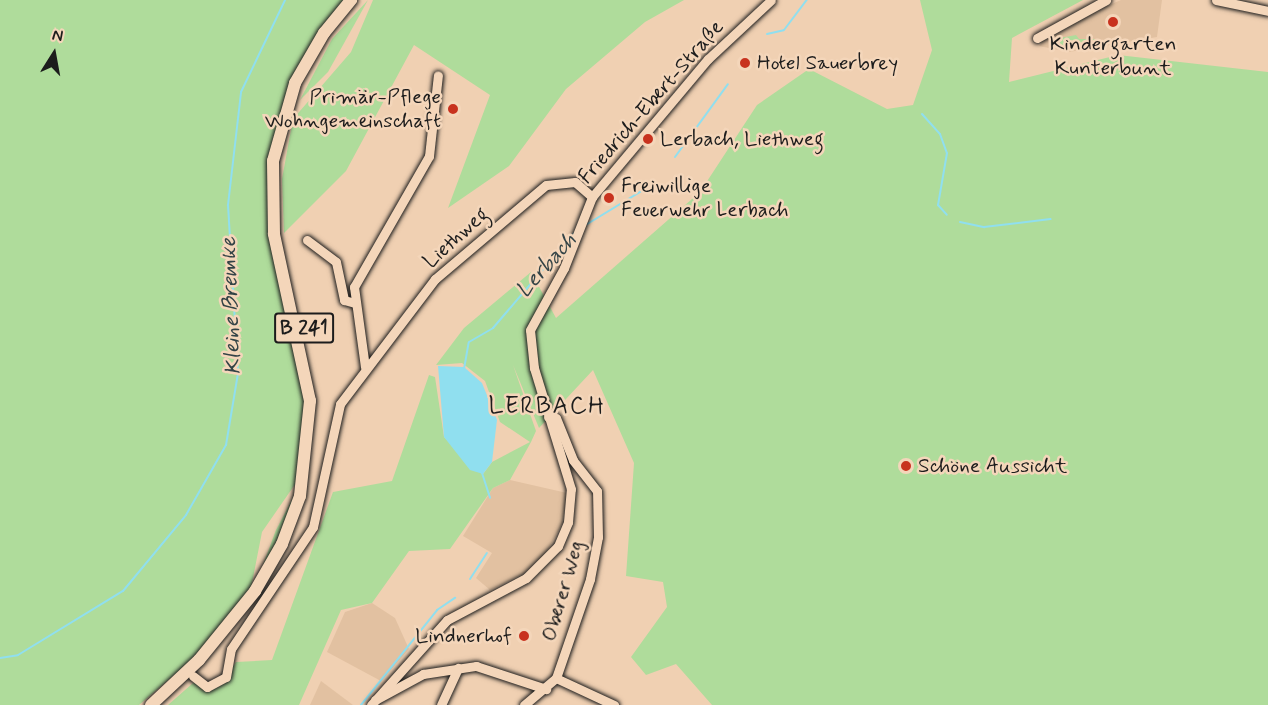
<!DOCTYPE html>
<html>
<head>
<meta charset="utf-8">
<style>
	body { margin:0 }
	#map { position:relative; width:1268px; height:705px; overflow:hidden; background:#f0d0b2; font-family:Mynerve,sans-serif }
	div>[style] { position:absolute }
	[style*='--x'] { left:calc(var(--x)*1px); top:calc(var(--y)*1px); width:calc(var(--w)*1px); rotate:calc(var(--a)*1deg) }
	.built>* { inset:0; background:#e2c1a1 }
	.green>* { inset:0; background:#afdc9b }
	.water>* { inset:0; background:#90dfef }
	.stream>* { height:2px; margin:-1px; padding:0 1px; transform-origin:1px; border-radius:1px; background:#90dfef }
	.roads { filter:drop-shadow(0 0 2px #1c1c1c) drop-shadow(0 0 2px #1c1c1c) }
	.minor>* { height:9px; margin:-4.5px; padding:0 4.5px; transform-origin:4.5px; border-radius:4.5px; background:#f4d6ba }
	.major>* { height:12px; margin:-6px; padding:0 6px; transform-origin:6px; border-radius:6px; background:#f4d6ba }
	.dots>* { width:16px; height:16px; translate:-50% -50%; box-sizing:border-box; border:3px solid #f4d6ba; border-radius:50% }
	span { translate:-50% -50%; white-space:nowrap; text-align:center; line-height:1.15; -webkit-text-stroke:5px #f4d6ba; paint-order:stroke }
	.shield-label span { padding:2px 4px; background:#f4d6ba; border:2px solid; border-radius:4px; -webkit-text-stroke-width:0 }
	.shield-label { font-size:20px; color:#1c1c1c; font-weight:700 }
	.poi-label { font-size:21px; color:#1c1c1c }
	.left { translate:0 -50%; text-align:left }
	.right { translate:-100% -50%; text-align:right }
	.street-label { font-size:21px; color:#1c1c1c }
	.water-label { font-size:22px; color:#334346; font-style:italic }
	.quarter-label { font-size:24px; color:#1c1c1c; letter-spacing:1.5px }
	.north { position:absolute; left:24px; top:24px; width:60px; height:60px; -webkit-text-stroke:4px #f4d6ba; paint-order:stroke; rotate:11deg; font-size:16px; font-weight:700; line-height:24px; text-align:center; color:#1c1c1c }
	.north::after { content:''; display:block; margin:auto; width:21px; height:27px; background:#1c1c1c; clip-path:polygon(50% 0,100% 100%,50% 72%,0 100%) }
</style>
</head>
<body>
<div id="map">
	<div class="built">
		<div style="clip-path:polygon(1121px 0,1162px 0,1157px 37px,1069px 52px,1039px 46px,1054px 29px)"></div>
		<div style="clip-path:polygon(510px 480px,567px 493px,562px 524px,546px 553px,525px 573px,490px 590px,476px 578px,492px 553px,463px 536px,493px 488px)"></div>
		<div style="clip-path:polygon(372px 603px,395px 618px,409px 649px,381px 681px,327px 652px,345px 612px)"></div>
		<div style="clip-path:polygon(321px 681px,353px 705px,310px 705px)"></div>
	</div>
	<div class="green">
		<div style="clip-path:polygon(0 0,347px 0,309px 49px,268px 178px,270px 235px,307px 401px,298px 480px,262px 532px,250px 593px,187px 664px,139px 705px,0 705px)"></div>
		<div style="clip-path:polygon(368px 0,328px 72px,300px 100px,332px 39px)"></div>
		<div style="clip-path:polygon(373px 0,684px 0,645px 22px,566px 89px,509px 166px,448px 208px,490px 95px,414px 45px,346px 171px,284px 233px,282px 179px,293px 119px,351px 52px)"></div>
		<div style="clip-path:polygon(920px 0,1083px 0,1012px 38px,1009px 82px,1118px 55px,1268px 72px,1268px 705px,712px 705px,676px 664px,646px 675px,631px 657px,667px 607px,663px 582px,626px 576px,634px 463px,593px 370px,539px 428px,513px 365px,536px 431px,531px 442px,510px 480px,493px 488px,450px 549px,409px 551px,372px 603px,341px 610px,299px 705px,168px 705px,193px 683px,219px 687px,236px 662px,272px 660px,333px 492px,392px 481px,429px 375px,435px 377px,444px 437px,483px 474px,492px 462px,530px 442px,500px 422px,485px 381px,462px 363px,436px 365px,464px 328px,531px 272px,556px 318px,700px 192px,757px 105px,809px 69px,887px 109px,913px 105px,932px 50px)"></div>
		<div style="clip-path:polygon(1076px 35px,1079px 39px,1100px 39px,1060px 46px,1060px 38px)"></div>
		<div style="clip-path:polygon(297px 490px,292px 511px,257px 581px,276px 530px)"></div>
	</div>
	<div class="water">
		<div style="clip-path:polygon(438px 366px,464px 367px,482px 383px,497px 420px,492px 462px,483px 474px,470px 470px,444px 437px)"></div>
	</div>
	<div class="stream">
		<div style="--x:767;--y:34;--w:17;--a:-13"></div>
		<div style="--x:784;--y:30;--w:38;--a:-53"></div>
		<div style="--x:922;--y:114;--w:27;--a:48"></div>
		<div style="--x:940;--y:134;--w:20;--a:70"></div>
		<div style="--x:947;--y:153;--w:53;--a:99.8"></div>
		<div style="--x:938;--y:205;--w:13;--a:48"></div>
		<div style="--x:675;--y:157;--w:90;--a:-54"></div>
		<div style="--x:960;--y:222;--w:25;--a:12"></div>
		<div style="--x:984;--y:227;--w:67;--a:-6.8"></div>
		<div style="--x:584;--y:226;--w:81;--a:-31.3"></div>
		<div style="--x:464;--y:369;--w:27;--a:-80"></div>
		<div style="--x:469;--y:342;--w:28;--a:-30"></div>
		<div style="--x:493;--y:328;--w:125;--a:-49.5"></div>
		<div style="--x:482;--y:473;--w:26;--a:72"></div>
		<div style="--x:470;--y:579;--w:31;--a:-57"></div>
		<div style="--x:0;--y:658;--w:18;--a:-9"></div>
		<div style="--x:18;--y:655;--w:123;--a:-31.4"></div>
		<div style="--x:123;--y:591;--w:99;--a:-50.3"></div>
		<div style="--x:186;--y:515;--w:81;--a:-60.3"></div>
		<div style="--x:226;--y:445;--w:73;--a:-80.5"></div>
		<div style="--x:238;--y:373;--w:168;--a:-93.4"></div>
		<div style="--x:228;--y:205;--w:114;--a:-83.4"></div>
		<div style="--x:241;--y:92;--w:102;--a:-64.4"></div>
		<div style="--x:361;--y:705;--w:122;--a:-51.3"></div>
		<div style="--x:437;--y:610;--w:22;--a:-34"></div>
	</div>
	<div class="roads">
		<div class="minor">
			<div style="--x:1216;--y:0;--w:53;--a:11.9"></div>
			<div style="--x:1037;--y:38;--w:79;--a:-28.8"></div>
			<div style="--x:307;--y:240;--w:36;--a:37"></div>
			<div style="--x:336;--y:262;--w:39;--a:78"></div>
			<div style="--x:344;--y:300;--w:11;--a:15"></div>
			<div style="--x:365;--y:367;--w:81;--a:-97.8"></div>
			<div style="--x:354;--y:287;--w:151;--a:-60.2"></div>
			<div style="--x:429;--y:156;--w:81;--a:-83.7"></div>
			<div style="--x:193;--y:676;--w:18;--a:38"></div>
			<div style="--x:207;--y:687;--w:21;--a:-28"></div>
			<div style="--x:226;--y:677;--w:28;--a:-80"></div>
			<div style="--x:231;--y:649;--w:147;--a:-56.1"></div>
			<div style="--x:313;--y:527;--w:126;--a:-77.6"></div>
			<div style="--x:340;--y:404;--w:157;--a:-52.8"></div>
			<div style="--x:435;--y:279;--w:145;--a:-40.3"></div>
			<div style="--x:546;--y:185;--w:29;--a:-6"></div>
			<div style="--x:575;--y:182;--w:23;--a:41"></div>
			<div style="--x:558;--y:679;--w:62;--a:24.9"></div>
			<div style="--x:375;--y:700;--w:55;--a:-28.4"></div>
			<div style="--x:423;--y:674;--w:54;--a:-8.6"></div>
			<div style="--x:476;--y:666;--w:74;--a:18.2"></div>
			<div style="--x:371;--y:705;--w:114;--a:-48.2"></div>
			<div style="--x:447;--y:620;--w:89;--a:-28"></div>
			<div style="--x:526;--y:578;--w:45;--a:-45"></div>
			<div style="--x:558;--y:546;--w:26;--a:-67"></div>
			<div style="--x:568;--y:522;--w:33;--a:-85"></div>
			<div style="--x:571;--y:489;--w:127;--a:-107"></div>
			<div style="--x:534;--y:368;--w:38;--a:-96"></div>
			<div style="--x:530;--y:330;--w:71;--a:-61.3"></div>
			<div style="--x:564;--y:268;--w:76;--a:-68.5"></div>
			<div style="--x:592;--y:197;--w:180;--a:-50"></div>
			<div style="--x:708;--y:59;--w:86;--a:-43.1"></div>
			<div style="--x:441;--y:705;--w:41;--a:-65.3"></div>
			<div style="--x:524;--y:705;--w:42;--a:-40.2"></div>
			<div style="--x:556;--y:678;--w:105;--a:-71"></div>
			<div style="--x:590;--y:579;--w:43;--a:-79.2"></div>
			<div style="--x:598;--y:537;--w:46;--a:-91.2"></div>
			<div style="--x:597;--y:491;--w:39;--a:-128"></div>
			<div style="--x:573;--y:460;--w:45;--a:-112"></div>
			<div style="--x:556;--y:418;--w:8;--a:-173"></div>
		</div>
		<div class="major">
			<div style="--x:151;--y:705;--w:66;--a:-43.2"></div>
			<div style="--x:199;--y:660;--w:89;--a:-50.9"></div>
			<div style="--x:255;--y:591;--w:54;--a:-60.1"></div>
			<div style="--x:282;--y:544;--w:51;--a:-69.4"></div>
			<div style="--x:300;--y:496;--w:96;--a:-84"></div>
			<div style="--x:310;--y:401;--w:171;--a:-102.2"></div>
			<div style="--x:274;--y:234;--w:73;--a:-90.8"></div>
			<div style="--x:273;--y:161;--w:81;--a:-74.2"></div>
			<div style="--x:295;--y:83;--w:58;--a:-59.9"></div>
			<div style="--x:324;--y:33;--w:43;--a:-50.7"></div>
		</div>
	</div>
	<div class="dots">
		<div style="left:1113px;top:22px;background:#c8321e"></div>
		<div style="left:745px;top:63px;background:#c8321e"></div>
		<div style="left:453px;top:109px;background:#c8321e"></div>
		<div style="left:648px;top:139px;background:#c8321e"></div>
		<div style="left:609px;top:198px;background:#c8321e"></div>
		<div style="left:906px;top:466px;background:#c8321e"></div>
		<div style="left:524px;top:636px;background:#c8321e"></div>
	</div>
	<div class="shield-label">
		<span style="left:304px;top:328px">B 241</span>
	</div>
	<div class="poi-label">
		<span style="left:1113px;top:56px">Kindergarten<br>Kunterbunt</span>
		<span class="left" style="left:757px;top:63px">Hotel Sauerbrey</span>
		<span class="right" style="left:441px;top:109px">Primär-Pflege<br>Wohngemeinschaft</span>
		<span class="left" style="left:660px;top:139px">Lerbach, Liethweg</span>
		<span class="left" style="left:621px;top:198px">Freiwillige<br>Feuerwehr Lerbach</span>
		<span class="left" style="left:918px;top:466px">Schöne Aussicht</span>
		<span class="right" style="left:512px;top:636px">Lindnerhof</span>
	</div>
	<div class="street-label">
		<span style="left:651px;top:102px;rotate:-49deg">Friedrich-Ebert-Straße</span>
		<span style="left:456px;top:238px;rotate:-42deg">Liethweg</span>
		<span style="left:563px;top:591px;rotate:-74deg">Oberer Weg</span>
	</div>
	<div class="water-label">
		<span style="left:547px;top:266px;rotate:-48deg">Lerbach</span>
		<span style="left:232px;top:306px;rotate:-92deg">Kleine Bremke</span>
	</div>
	<div class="quarter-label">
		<span style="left:547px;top:407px">LERBACH</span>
	</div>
	<div class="north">N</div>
</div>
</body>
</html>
